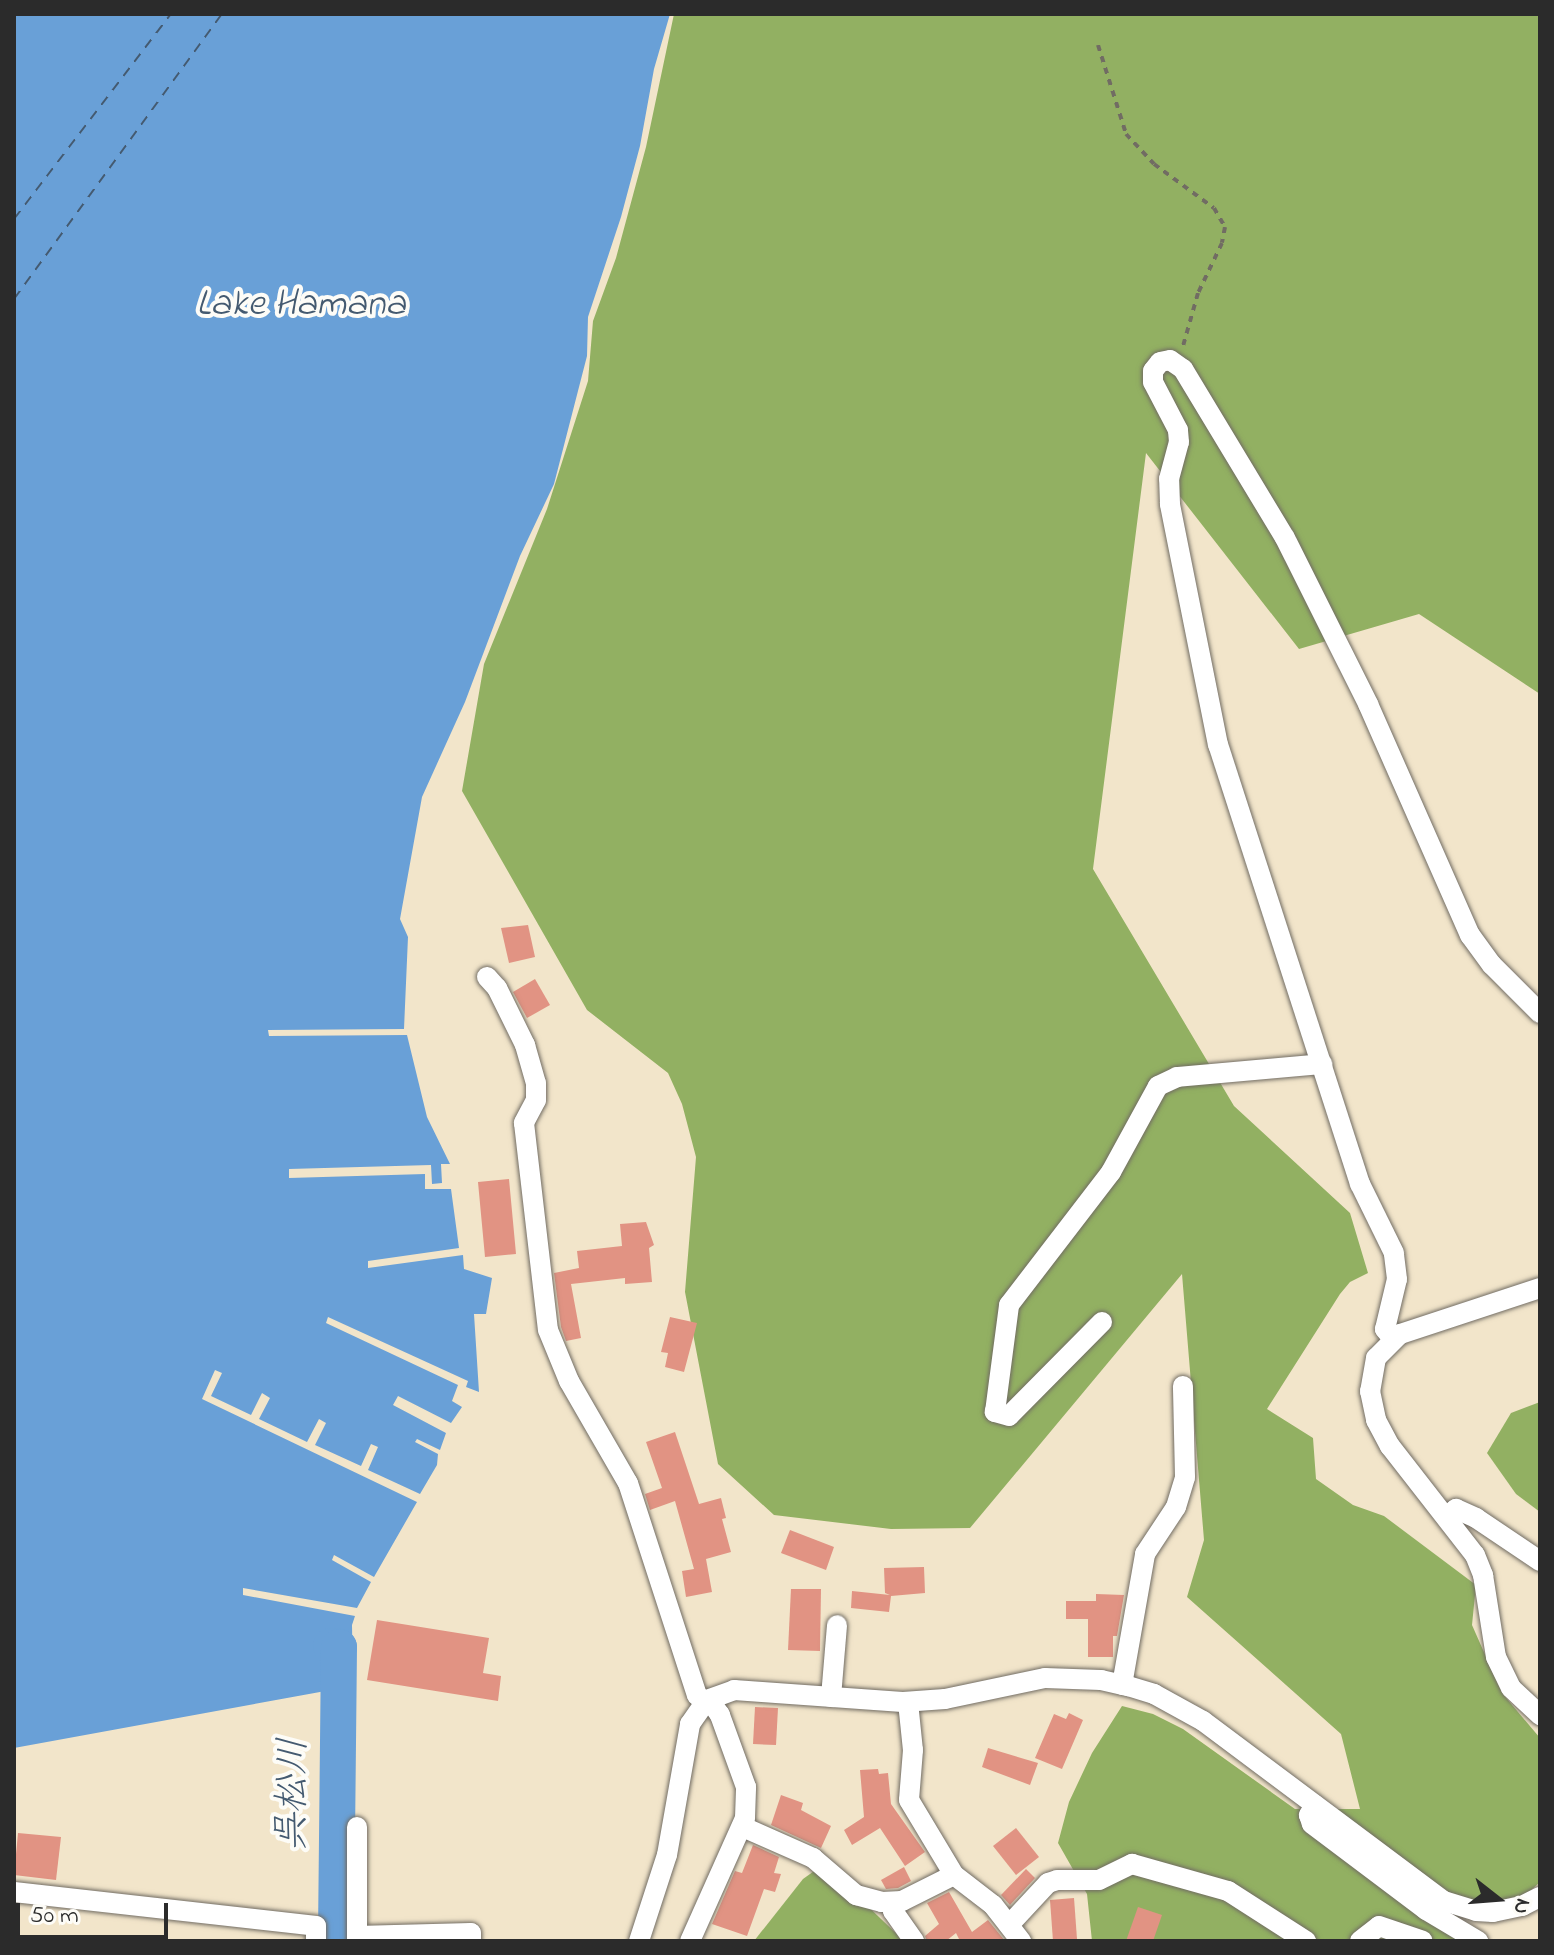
<!DOCTYPE html>
<html>
<head>
<meta charset="utf-8">
<style>
	body { margin:0 }
	#map { position:relative; width:1554px; height:1955px; overflow:hidden; background:#f2e5ca; font-family:"Indie Flower","Klee One",sans-serif }
	div>[style] { position:absolute }
	[style*='--x'] { left:calc(var(--x)*1px); top:calc(var(--y)*1px); width:calc(var(--w)*1px); rotate:calc(var(--a)*1deg) }
	.forest>* { inset:0; background:#92b062 }
	.water>* { inset:0; background:#69a0d7 }
	.river>* { height:36px; margin:-18px; padding:0 18px; transform-origin:18px; border-radius:18px; background:#69a0d7 }
	.ferry>* { height:2px; margin-top:-1px; transform-origin:0; background:repeating-linear-gradient(90deg,#445a70 0 10px,transparent 0 18px) }
	.building>* { inset:0; background:#e19383 }
	.path>* { height:4px; margin-top:-2px; transform-origin:0; background:repeating-linear-gradient(90deg,#716c63 0 6px,transparent 0 12px) }
	.roads { filter:drop-shadow(0 0 2px #716c63) drop-shadow(0 0 2px #716c63) }
	.street>* { height:20px; margin:-10px; padding:0 10px; transform-origin:10px; border-radius:10px; background:#fff }
	span { translate:-50% -50%; white-space:nowrap; text-align:center; line-height:1.15; -webkit-text-stroke:8px #fdfcf7; paint-order:stroke }
	.water-label { font-size:38px; color:#445a70; font-style:italic }
	.frame { position:absolute; inset:0; border:16px solid #2b2b2b; pointer-events:none }
	.north { position:absolute; left:1458px; top:1859px; width:80px; height:80px; -webkit-text-stroke:6px #fdfcf7; paint-order:stroke; rotate:107deg; font-size:22px; font-weight:700; line-height:32px; text-align:center; color:#2b2b2b }
	.north::after { content:''; display:block; margin:auto; width:28px; height:36px; background:#2b2b2b; clip-path:polygon(50% 0,100% 100%,50% 72%,0 100%) }
	.scale { position:absolute; left:16px; top:1903px; width:152px; height:36px; box-sizing:border-box; border:4px solid #2b2b2b; border-top:0; padding-left:10px; font-size:24px; line-height:28px; white-space:nowrap; color:#2b2b2b; -webkit-text-stroke:6px #fdfcf7; paint-order:stroke }
</style>
</head>
<body>
<div id="map">
	<div class="forest">
		<div style="clip-path:polygon(674px 14px,1540px 14px,1540px 694px,1419px 614px,1299px 649px,1146px 453px,1093px 869px,1234px 1106px,1350px 1213px,1368px 1273px,1350px 1282px,1340px 1294px,1267px 1409px,1313px 1438px,1316px 1479px,1353px 1505px,1384px 1516px,1476px 1585px,1472px 1625px,1502px 1693px,1540px 1738px,1540px 1882px,1518px 1902px,1445px 1903px,1481px 1941px,1092px 1941px,1087px 1894px,1058px 1843px,1069px 1802px,1092px 1753px,1122px 1706px,1153px 1714px,1183px 1729px,1295px 1809px,1360px 1809px,1341px 1734px,1187px 1597px,1204px 1540px,1182px 1274px,970px 1528px,891px 1529px,774px 1515px,718px 1464px,685px 1292px,696px 1157px,682px 1104px,668px 1073px,587px 1010px,462px 791px,484px 664px,547px 509px,588px 381px,593px 321px,616px 258px,646px 147px)"></div>
		<div style="clip-path:polygon(1540px 1402px,1540px 1512px,1516px 1494px,1487px 1453px,1511px 1413px)"></div>
		<div style="clip-path:polygon(817px 1869px,831px 1871px,904px 1941px,754px 1941px,803px 1879px)"></div>
	</div>
	<div class="water">
		<div style="clip-path:polygon(14px 14px,670px 14px,654px 69px,640px 146px,621px 217px,588px 317px,587px 356px,554px 484px,520px 556px,465px 702px,422px 797px,400px 919px,408px 937px,404px 1029px,268px 1030px,269px 1036px,407px 1035px,427px 1117px,450px 1164px,441px 1164px,442px 1183px,432px 1184px,431px 1165px,289px 1169px,289px 1178px,425px 1174px,425px 1189px,451px 1189px,459px 1248px,368px 1261px,368px 1268px,463px 1255px,464px 1269px,492px 1278px,486px 1314px,474px 1314px,479px 1392px,466px 1387px,468px 1381px,328px 1317px,326px 1323px,458px 1385px,452px 1401px,462px 1407px,451px 1423px,398px 1396px,393px 1405px,446px 1433px,440px 1450px,417px 1439px,415px 1442px,438px 1454px,437px 1465px,420px 1494px,368px 1470px,378px 1447px,371px 1444px,361px 1466px,315px 1445px,326px 1423px,319px 1419px,307px 1442px,259px 1419px,270px 1398px,262px 1393px,251px 1415px,211px 1396px,222px 1373px,215px 1370px,202px 1399px,417px 1502px,374px 1577px,334px 1555px,332px 1560px,371px 1582px,357px 1608px,243px 1588px,243px 1595px,355px 1616px,352px 1625px,353px 1686px,14px 1748px)"></div>
	</div>
	<div class="river">
		<div style="--x:331;--y:1646;--w:8;--a:7"></div>
		<div style="--x:339;--y:1647;--w:294;--a:90.6"></div>
	</div>
	<div class="ferry">
		<div style="--x:14;--y:219;--w:258;--a:-52.6"></div>
		<div style="--x:14;--y:299;--w:353;--a:-53.9"></div>
	</div>
	<div class="building">
		<div style="clip-path:polygon(528px 925px,535px 957px,509px 963px,501px 928px)"></div>
		<div style="clip-path:polygon(535px 979px,550px 1005px,527px 1018px,513px 992px)"></div>
		<div style="clip-path:polygon(509px 1179px,516px 1254px,485px 1257px,478px 1182px)"></div>
		<div style="clip-path:polygon(646px 1222px,654px 1245px,649px 1248px,652px 1282px,625px 1284px,625px 1278px,571px 1284px,581px 1338px,566px 1341px,561px 1327px,554px 1273px,579px 1268px,577px 1251px,622px 1246px,620px 1224px)"></div>
		<div style="clip-path:polygon(670px 1317px,697px 1323px,684px 1372px,665px 1367px,668px 1353px,661px 1352px)"></div>
		<div style="clip-path:polygon(675px 1432px,699px 1504px,721px 1498px,726px 1518px,722px 1519px,731px 1552px,706px 1559px,712px 1592px,686px 1597px,682px 1571px,694px 1569px,675px 1501px,650px 1510px,645px 1494px,662px 1488px,646px 1442px)"></div>
		<div style="clip-path:polygon(790px 1530px,834px 1547px,826px 1570px,781px 1553px)"></div>
		<div style="clip-path:polygon(924px 1567px,925px 1593px,891px 1596px,889px 1612px,851px 1608px,852px 1591px,890px 1595px,885px 1593px,884px 1568px)"></div>
		<div style="clip-path:polygon(791px 1589px,821px 1589px,820px 1651px,788px 1650px)"></div>
		<div style="clip-path:polygon(1096px 1594px,1124px 1595px,1117px 1636px,1113px 1636px,1113px 1657px,1088px 1657px,1088px 1619px,1066px 1619px,1066px 1601px,1096px 1601px)"></div>
		<div style="clip-path:polygon(377px 1620px,489px 1638px,483px 1673px,501px 1676px,498px 1701px,367px 1680px)"></div>
		<div style="clip-path:polygon(755px 1707px,778px 1708px,776px 1745px,753px 1744px)"></div>
		<div style="clip-path:polygon(1069px 1713px,1083px 1720px,1062px 1769px,1035px 1758px,1054px 1714px,1066px 1719px)"></div>
		<div style="clip-path:polygon(988px 1748px,1038px 1763px,1030px 1785px,982px 1767px)"></div>
		<div style="clip-path:polygon(878px 1769px,879px 1774px,888px 1773px,891px 1804px,925px 1852px,905px 1866px,880px 1828px,852px 1845px,844px 1830px,864px 1817px,860px 1770px)"></div>
		<div style="clip-path:polygon(781px 1795px,803px 1803px,801px 1810px,831px 1826px,821px 1848px,771px 1825px)"></div>
		<div style="clip-path:polygon(1016px 1828px,1039px 1857px,1016px 1875px,993px 1846px)"></div>
		<div style="clip-path:polygon(18px 1833px,61px 1837px,56px 1880px,14px 1875px)"></div>
		<div style="clip-path:polygon(753px 1845px,779px 1857px,774px 1873px,781px 1874px,775px 1892px,764px 1889px,747px 1936px,712px 1924px,735px 1871px,742px 1873px)"></div>
		<div style="clip-path:polygon(904px 1867px,911px 1881px,898px 1888px,886px 1889px,881px 1880px)"></div>
		<div style="clip-path:polygon(1026px 1869px,1035px 1878px,1010px 1905px,1001px 1895px)"></div>
		<div style="clip-path:polygon(949px 1892px,972px 1932px,988px 1920px,1005px 1941px,960px 1941px,956px 1933px,946px 1941px,927px 1941px,925px 1936px,939px 1924px,927px 1903px)"></div>
		<div style="clip-path:polygon(1074px 1898px,1077px 1939px,1053px 1941px,1050px 1900px)"></div>
		<div style="clip-path:polygon(1138px 1907px,1162px 1915px,1153px 1941px,1126px 1941px)"></div>
	</div>
	<div class="path">
		<div style="--x:1098;--y:45;--w:93;--a:72.5"></div>
		<div style="--x:1126;--y:134;--w:41;--a:47"></div>
		<div style="--x:1154;--y:164;--w:74;--a:36.3"></div>
		<div style="--x:1214;--y:208;--w:22;--a:60"></div>
		<div style="--x:1225;--y:227;--w:16;--a:101"></div>
		<div style="--x:1222;--y:243;--w:55;--a:115.6"></div>
		<div style="--x:1198;--y:293;--w:55;--a:105.8"></div>
	</div>
	<div class="roads">
		<div class="street">
			<div style="--x:487;--y:977;--w:15;--a:48"></div>
			<div style="--x:497;--y:988;--w:64;--a:63.8"></div>
			<div style="--x:525;--y:1045;--w:40;--a:74"></div>
			<div style="--x:536;--y:1083;--w:17;--a:90"></div>
			<div style="--x:536;--y:1100;--w:26;--a:118"></div>
			<div style="--x:524;--y:1123;--w:208;--a:83.4"></div>
			<div style="--x:548;--y:1330;--w:55;--a:67.6"></div>
			<div style="--x:569;--y:1381;--w:118;--a:60"></div>
			<div style="--x:628;--y:1483;--w:223;--a:72"></div>
			<div style="--x:697;--y:1695;--w:11;--a:45"></div>
			<div style="--x:1540;--y:1288;--w:147;--a:161.8"></div>
			<div style="--x:1400;--y:1334;--w:34;--a:135"></div>
			<div style="--x:1376;--y:1358;--w:34;--a:100"></div>
			<div style="--x:1370;--y:1391;--w:30;--a:78"></div>
			<div style="--x:1376;--y:1420;--w:30;--a:62"></div>
			<div style="--x:1390;--y:1446;--w:138;--a:52.1"></div>
			<div style="--x:1475;--y:1555;--w:22;--a:68"></div>
			<div style="--x:1483;--y:1575;--w:83;--a:81"></div>
			<div style="--x:1496;--y:1657;--w:34;--a:64"></div>
			<div style="--x:1511;--y:1688;--w:40;--a:43"></div>
			<div style="--x:1102;--y:1322;--w:132;--a:134.7"></div>
			<div style="--x:1009;--y:1416;--w:15;--a:-164"></div>
			<div style="--x:995;--y:1412;--w:108;--a:-82.5"></div>
			<div style="--x:1009;--y:1305;--w:168;--a:-52.5"></div>
			<div style="--x:1111;--y:1172;--w:98;--a:-61.3"></div>
			<div style="--x:1158;--y:1086;--w:21;--a:-25"></div>
			<div style="--x:1177;--y:1077;--w:146;--a:-5.1"></div>
			<div style="--x:1393;--y:1339;--w:13;--a:-129"></div>
			<div style="--x:1385;--y:1329;--w:51;--a:-76.5"></div>
			<div style="--x:1397;--y:1279;--w:26;--a:-97"></div>
			<div style="--x:1394;--y:1253;--w:77;--a:-116.2"></div>
			<div style="--x:1360;--y:1184;--w:461;--a:-107.9"></div>
			<div style="--x:1218;--y:745;--w:246;--a:-101.3"></div>
			<div style="--x:1170;--y:504;--w:25;--a:-92"></div>
			<div style="--x:1169;--y:479;--w:38;--a:-75"></div>
			<div style="--x:1179;--y:442;--w:12;--a:-95"></div>
			<div style="--x:1178;--y:430;--w:54;--a:-117.5"></div>
			<div style="--x:1153;--y:382;--w:11;--a:-90"></div>
			<div style="--x:1153;--y:371;--w:11;--a:-52"></div>
			<div style="--x:1160;--y:362;--w:10;--a:-11"></div>
			<div style="--x:1170;--y:360;--w:16;--a:35"></div>
			<div style="--x:1183;--y:369;--w:197;--a:58.9"></div>
			<div style="--x:1285;--y:538;--w:186;--a:63.4"></div>
			<div style="--x:1368;--y:704;--w:253;--a:66.2"></div>
			<div style="--x:1470;--y:935;--w:37;--a:54"></div>
			<div style="--x:1492;--y:965;--w:68;--a:45"></div>
			<div style="--x:1446;--y:1517;--w:13;--a:-39"></div>
			<div style="--x:1456;--y:1509;--w:22;--a:24"></div>
			<div style="--x:1476;--y:1518;--w:77;--a:33.9"></div>
			<div style="--x:1122;--y:1685;--w:133;--a:-80"></div>
			<div style="--x:1145;--y:1554;--w:56;--a:-56.6"></div>
			<div style="--x:1176;--y:1507;--w:31;--a:-73"></div>
			<div style="--x:1185;--y:1477;--w:91;--a:-91.3"></div>
			<div style="--x:831;--y:1697;--w:72;--a:-85.2"></div>
			<div style="--x:908;--y:1702;--w:48;--a:84.1"></div>
			<div style="--x:913;--y:1750;--w:50;--a:94.6"></div>
			<div style="--x:909;--y:1800;--w:87;--a:59"></div>
			<div style="--x:1315;--y:1805;--w:12;--a:121"></div>
			<div style="--x:1309;--y:1815;--w:9;--a:72"></div>
			<div style="--x:1312;--y:1824;--w:143;--a:37"></div>
			<div style="--x:1426;--y:1910;--w:61;--a:30.8"></div>
			<div style="--x:357;--y:1827;--w:114;--a:90"></div>
			<div style="--x:743;--y:1827;--w:77;--a:23.9"></div>
			<div style="--x:813;--y:1858;--w:57;--a:40.7"></div>
			<div style="--x:856;--y:1895;--w:27;--a:15"></div>
			<div style="--x:882;--y:1902;--w:20;--a:-3"></div>
			<div style="--x:902;--y:1901;--w:58;--a:-26.6"></div>
			<div style="--x:954;--y:1875;--w:49;--a:37.6"></div>
			<div style="--x:993;--y:1905;--w:46;--a:52.1"></div>
			<div style="--x:14;--y:1892;--w:304;--a:6.4"></div>
			<div style="--x:316;--y:1926;--w:15;--a:90"></div>
			<div style="--x:892;--y:1903;--w:8;--a:83"></div>
			<div style="--x:893;--y:1911;--w:37;--a:55"></div>
			<div style="--x:1009;--y:1925;--w:57;--a:-47.1"></div>
			<div style="--x:1048;--y:1883;--w:9;--a:-18"></div>
			<div style="--x:1057;--y:1880;--w:42;--a:0"></div>
			<div style="--x:1099;--y:1880;--w:37;--a:-26"></div>
			<div style="--x:1132;--y:1864;--w:100;--a:15.7"></div>
			<div style="--x:1228;--y:1891;--w:93;--a:32.7"></div>
			<div style="--x:357;--y:1936;--w:114;--a:-1.5"></div>
			<div style="--x:471;--y:1933;--w:8;--a:90"></div>
			<div style="--x:639;--y:1941;--w:90;--a:-72"></div>
			<div style="--x:667;--y:1855;--w:133;--a:-80"></div>
			<div style="--x:690;--y:1724;--w:29;--a:-55"></div>
			<div style="--x:707;--y:1700;--w:29;--a:-20"></div>
			<div style="--x:734;--y:1690;--w:169;--a:4.1"></div>
			<div style="--x:903;--y:1702;--w:42;--a:-4.1"></div>
			<div style="--x:945;--y:1699;--w:102;--a:-11.9"></div>
			<div style="--x:1045;--y:1678;--w:56;--a:2"></div>
			<div style="--x:1101;--y:1680;--w:28;--a:13"></div>
			<div style="--x:1128;--y:1686;--w:27;--a:17"></div>
			<div style="--x:1154;--y:1694;--w:56;--a:28.9"></div>
			<div style="--x:1203;--y:1721;--w:301;--a:36.8"></div>
			<div style="--x:1444;--y:1901;--w:34;--a:17"></div>
			<div style="--x:1476;--y:1911;--w:17;--a:3"></div>
			<div style="--x:1493;--y:1912;--w:30;--a:-12"></div>
			<div style="--x:1522;--y:1906;--w:20;--a:-27"></div>
			<div style="--x:690;--y:1941;--w:135;--a:-65.9"></div>
			<div style="--x:745;--y:1818;--w:31;--a:-88"></div>
			<div style="--x:746;--y:1787;--w:77;--a:-109.9"></div>
			<div style="--x:720;--y:1715;--w:19;--a:-125"></div>
			<div style="--x:1360;--y:1941;--w:24;--a:-38"></div>
			<div style="--x:1379;--y:1926;--w:46;--a:18.8"></div>
		</div>
	</div>
	<div class="water-label">
		<span style="left:301px;top:306px">Lake Hamana</span>
		<span style="left:295px;top:1794px;rotate:-89deg">呉松川</span>
	</div>
	<div class="frame"></div>
	<div class="north">N</div>
	<div class="scale">50 m</div>
</div>
</body>
</html>
